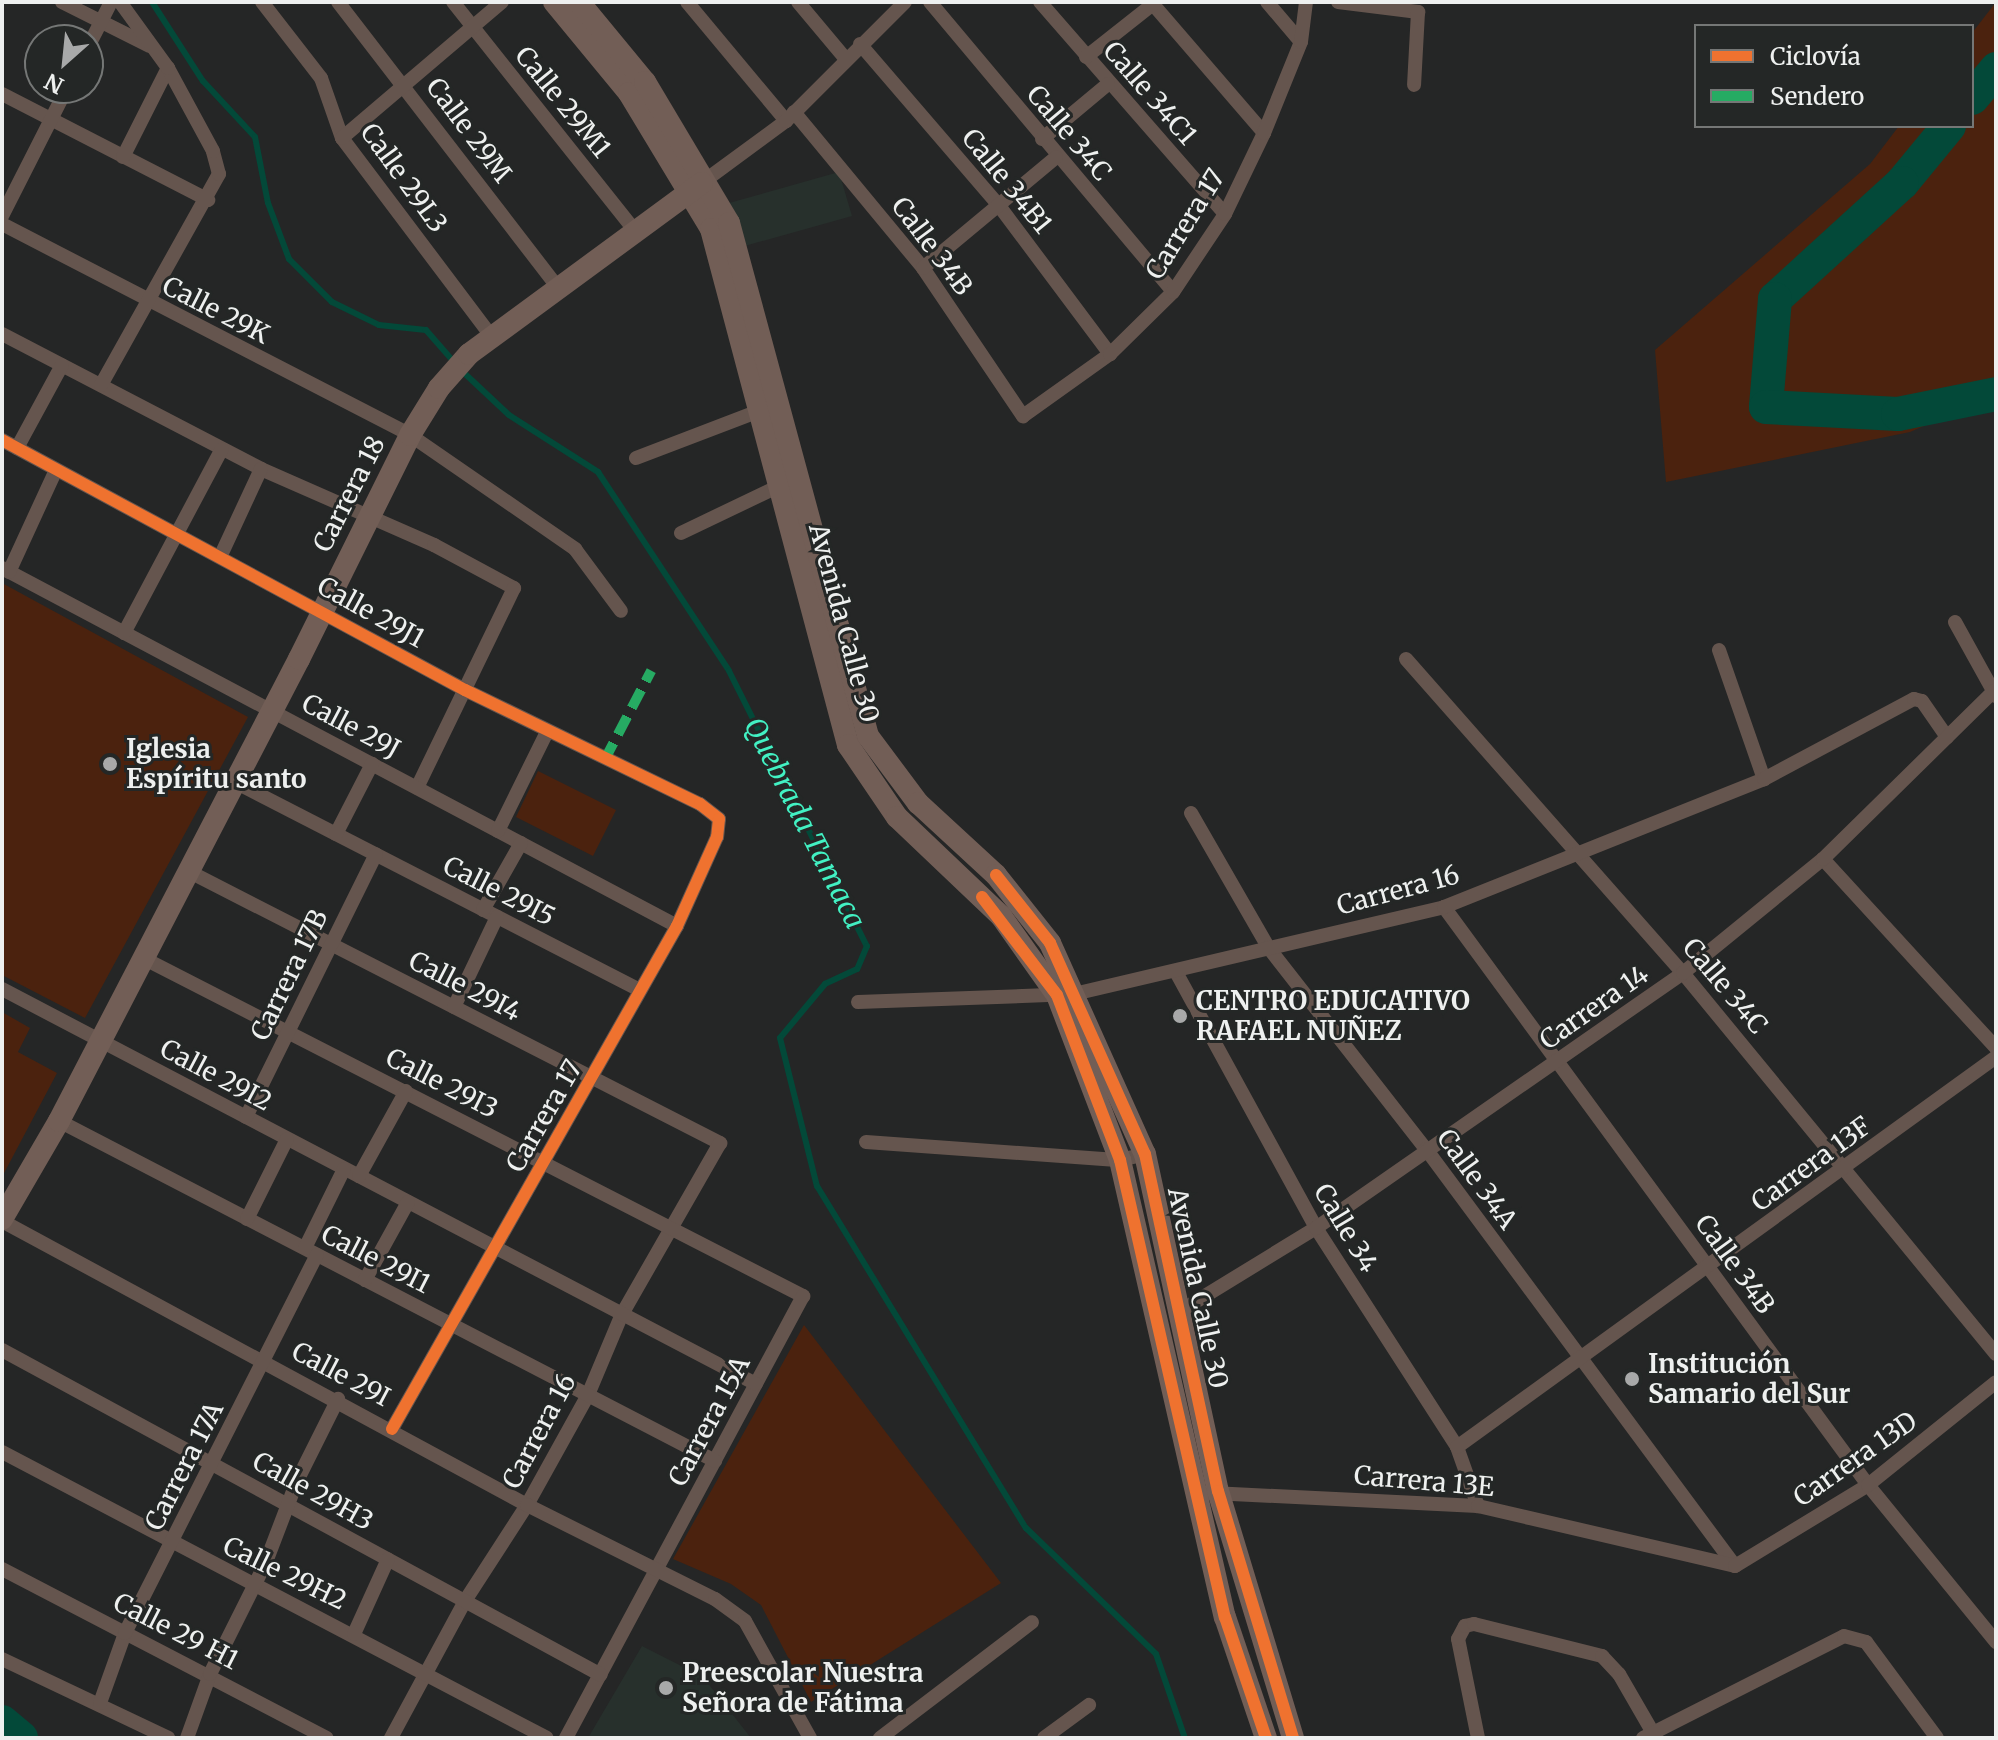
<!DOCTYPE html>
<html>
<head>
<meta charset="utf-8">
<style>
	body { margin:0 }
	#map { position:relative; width:1998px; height:1740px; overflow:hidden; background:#252626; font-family:Merriweather,serif }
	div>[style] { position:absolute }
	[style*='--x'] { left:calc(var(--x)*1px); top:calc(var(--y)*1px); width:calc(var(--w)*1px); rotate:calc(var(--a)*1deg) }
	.built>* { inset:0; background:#27302c }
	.green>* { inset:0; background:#4b220e }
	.stream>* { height:6px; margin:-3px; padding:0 3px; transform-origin:3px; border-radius:3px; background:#034939 }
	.river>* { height:34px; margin:-17px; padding:0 17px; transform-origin:17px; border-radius:17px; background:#034939 }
	.minor>* { height:14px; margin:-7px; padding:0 7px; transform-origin:7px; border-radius:7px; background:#65554e }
	.secondary>* { height:22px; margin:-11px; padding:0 11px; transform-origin:11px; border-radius:11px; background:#725e56 }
	.quiet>* { height:10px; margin-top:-5px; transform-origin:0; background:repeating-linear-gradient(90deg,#26ab63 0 20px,transparent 0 30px) }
	.cycleway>* { height:12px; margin:-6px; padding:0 6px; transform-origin:6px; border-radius:6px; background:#ef722f }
	.dots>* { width:22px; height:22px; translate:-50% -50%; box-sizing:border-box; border:4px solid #242726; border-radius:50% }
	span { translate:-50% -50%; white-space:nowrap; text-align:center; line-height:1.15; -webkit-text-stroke:6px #242726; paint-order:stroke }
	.street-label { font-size:26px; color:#eef0ef }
	.poi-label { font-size:26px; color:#eef0ef; font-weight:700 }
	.left { translate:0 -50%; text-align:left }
	.water-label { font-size:28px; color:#42f1c3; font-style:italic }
	.frame { position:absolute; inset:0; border:4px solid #eef0ef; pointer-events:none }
	.legend { position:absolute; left:1694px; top:24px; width:280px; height:104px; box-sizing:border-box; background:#242726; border:2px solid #757776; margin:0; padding:10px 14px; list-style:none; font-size:24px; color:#eef0ef }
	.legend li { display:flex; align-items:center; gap:16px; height:40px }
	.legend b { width:40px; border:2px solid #757776 }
	.north { position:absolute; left:24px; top:24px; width:80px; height:80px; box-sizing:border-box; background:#242726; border:2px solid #757776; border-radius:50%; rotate:207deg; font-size:22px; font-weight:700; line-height:32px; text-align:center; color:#eef0ef }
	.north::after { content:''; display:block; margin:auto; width:28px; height:36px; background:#a8a9a9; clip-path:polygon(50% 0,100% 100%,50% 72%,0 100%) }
</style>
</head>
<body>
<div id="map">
	<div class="built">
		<div style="clip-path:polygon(839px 172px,852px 216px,741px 247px,729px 203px)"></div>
		<div style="clip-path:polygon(642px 1646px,703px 1677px,751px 1738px,588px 1738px)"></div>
	</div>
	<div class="green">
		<div style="clip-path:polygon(1996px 2px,1996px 395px,1910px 432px,1666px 482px,1655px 350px,1870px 164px,1899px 126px,1972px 126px,1972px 33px)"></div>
		<div style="clip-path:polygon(2px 583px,248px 717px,85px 1018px,2px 975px)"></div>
		<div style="clip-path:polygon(538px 771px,616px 810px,593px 856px,516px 817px)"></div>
		<div style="clip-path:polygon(2px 1012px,30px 1028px,18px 1052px,57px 1073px,2px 1177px)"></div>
		<div style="clip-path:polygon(804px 1325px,1001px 1583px,811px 1702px,761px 1605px,731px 1584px,673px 1559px)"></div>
	</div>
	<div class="stream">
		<div style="--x:152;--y:2;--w:94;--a:57.2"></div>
		<div style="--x:203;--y:81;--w:76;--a:47.1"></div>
		<div style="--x:255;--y:137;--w:67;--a:78.9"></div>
		<div style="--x:268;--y:203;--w:60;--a:69.4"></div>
		<div style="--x:289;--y:259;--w:61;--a:45"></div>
		<div style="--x:332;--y:302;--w:52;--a:26.1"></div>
		<div style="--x:379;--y:325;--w:47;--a:6.1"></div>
		<div style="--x:426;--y:330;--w:43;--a:48.8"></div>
		<div style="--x:462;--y:371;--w:64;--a:43.1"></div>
		<div style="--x:509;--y:415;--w:106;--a:32.6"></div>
		<div style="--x:598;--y:472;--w:238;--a:56.6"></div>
		<div style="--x:729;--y:671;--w:308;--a:63.4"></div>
		<div style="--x:867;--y:946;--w:25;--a:113"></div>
		<div style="--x:857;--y:969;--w:35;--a:155"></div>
		<div style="--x:825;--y:984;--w:70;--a:129.8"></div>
		<div style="--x:780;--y:1038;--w:153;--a:76"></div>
		<div style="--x:817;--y:1186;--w:401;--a:58.6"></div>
		<div style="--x:1026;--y:1528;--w:181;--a:44.1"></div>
		<div style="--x:1156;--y:1654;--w:89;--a:71"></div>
	</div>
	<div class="river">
		<div style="--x:1972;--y:98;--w:38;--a:-50"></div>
		<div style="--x:1949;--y:126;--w:74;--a:129.5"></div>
		<div style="--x:1902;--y:183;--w:172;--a:137.6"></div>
		<div style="--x:1775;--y:299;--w:108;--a:94.8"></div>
		<div style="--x:1766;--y:407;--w:132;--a:3"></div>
		<div style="--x:1898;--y:414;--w:100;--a:-11.5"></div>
		<div style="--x:2;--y:1722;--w:25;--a:40"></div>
	</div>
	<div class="minor">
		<div style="--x:62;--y:2;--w:98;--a:26.6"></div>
		<div style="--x:262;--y:2;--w:96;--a:52.2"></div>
		<div style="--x:321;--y:78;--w:64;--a:70.7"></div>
		<div style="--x:342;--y:138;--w:249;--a:53"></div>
		<div style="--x:338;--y:2;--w:361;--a:52.4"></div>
		<div style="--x:453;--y:2;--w:294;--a:51.5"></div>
		<div style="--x:687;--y:2;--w:155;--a:50.2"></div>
		<div style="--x:798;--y:2;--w:73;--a:50"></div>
		<div style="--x:930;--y:2;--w:378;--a:50"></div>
		<div style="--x:1040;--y:2;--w:281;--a:48.9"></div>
		<div style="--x:1151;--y:2;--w:173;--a:49.2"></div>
		<div style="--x:1267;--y:2;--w:52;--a:49.6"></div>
		<div style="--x:1338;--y:2;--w:81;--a:7.1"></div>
		<div style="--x:1418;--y:12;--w:73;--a:93.1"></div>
		<div style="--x:860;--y:44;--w:215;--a:49.3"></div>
		<div style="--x:1000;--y:207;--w:184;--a:53.2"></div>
		<div style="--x:88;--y:47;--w:51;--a:-62.9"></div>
		<div style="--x:1086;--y:57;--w:85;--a:-38.3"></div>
		<div style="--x:2;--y:94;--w:232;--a:27.2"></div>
		<div style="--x:794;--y:112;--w:202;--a:50.4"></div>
		<div style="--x:923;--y:268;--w:179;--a:56"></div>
		<div style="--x:1023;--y:416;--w:107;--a:-35.5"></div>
		<div style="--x:1110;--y:354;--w:88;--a:-44.5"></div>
		<div style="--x:1173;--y:292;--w:94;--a:-56.3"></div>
		<div style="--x:1225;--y:214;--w:90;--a:-64.3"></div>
		<div style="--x:1264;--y:133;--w:98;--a:-67.9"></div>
		<div style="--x:1301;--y:42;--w:40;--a:-82.9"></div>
		<div style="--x:342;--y:138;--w:210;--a:-40.4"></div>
		<div style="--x:1042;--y:139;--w:86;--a:-39.8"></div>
		<div style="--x:123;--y:157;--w:100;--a:-63.2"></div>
		<div style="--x:707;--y:179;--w:98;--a:-36.3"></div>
		<div style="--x:786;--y:121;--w:168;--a:-45"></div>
		<div style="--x:2;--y:216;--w:144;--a:-63.1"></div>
		<div style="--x:2;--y:224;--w:459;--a:27.3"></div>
		<div style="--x:410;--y:435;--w:201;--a:34.6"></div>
		<div style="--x:575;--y:549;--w:77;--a:53.4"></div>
		<div style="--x:923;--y:268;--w:173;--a:-39.8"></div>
		<div style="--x:2;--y:334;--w:292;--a:27.5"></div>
		<div style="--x:261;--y:469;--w:189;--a:23.7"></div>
		<div style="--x:434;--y:545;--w:91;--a:28.3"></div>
		<div style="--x:514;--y:588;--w:222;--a:115.9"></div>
		<div style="--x:101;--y:385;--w:242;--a:-60.8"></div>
		<div style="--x:219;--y:174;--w:24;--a:-105"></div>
		<div style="--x:213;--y:151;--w:94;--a:-118.5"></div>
		<div style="--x:168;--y:68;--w:82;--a:-126"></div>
		<div style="--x:2;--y:440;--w:526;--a:28.37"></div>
		<div style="--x:465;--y:690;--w:261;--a:25.9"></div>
		<div style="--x:700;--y:804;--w:24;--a:38"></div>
		<div style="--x:719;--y:819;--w:18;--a:96"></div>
		<div style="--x:717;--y:837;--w:98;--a:114.2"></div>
		<div style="--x:677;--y:926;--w:578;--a:119.54"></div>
		<div style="--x:17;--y:448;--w:94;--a:-61.5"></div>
		<div style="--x:636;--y:458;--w:132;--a:-20.9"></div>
		<div style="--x:681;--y:533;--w:109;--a:-25.6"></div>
		<div style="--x:221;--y:555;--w:95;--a:-65.1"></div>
		<div style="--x:2;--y:568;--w:764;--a:27.94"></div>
		<div style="--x:9;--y:572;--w:110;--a:-65.3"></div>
		<div style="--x:1955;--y:622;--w:85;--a:61"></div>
		<div style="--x:124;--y:633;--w:208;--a:-62"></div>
		<div style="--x:1719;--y:650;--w:137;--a:70.8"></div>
		<div style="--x:1406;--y:659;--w:419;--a:48.6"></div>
		<div style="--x:1683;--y:973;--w:493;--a:50.6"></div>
		<div style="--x:235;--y:782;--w:455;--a:27.2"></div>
		<div style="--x:1191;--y:813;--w:155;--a:60.1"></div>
		<div style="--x:1268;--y:947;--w:256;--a:52"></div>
		<div style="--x:1426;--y:1149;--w:519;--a:53.46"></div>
		<div style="--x:498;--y:831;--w:110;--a:-63.7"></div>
		<div style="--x:336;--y:834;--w:79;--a:-62.8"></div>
		<div style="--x:1823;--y:859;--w:256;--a:47.5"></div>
		<div style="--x:188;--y:871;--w:598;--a:27.08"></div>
		<div style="--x:720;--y:1143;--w:197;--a:119.8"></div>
		<div style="--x:622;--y:1314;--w:88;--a:112.8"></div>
		<div style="--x:588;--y:1395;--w:126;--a:119"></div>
		<div style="--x:527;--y:1505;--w:114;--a:122.9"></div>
		<div style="--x:465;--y:1601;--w:156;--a:118.4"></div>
		<div style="--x:1444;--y:907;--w:717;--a:53.74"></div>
		<div style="--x:1868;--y:1485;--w:203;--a:50.8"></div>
		<div style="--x:483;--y:910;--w:77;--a:-60.4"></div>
		<div style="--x:143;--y:958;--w:742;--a:27.12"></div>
		<div style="--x:803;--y:1296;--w:502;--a:118.2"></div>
		<div style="--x:1176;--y:972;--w:292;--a:61.3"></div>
		<div style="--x:1316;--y:1228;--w:260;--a:57.2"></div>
		<div style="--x:1457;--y:1447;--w:63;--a:70.4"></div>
		<div style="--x:2;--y:989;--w:851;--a:27.65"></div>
		<div style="--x:858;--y:1002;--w:216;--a:-2.1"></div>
		<div style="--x:1074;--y:994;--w:380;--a:-13.2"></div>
		<div style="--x:1444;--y:907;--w:345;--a:-21.8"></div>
		<div style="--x:1764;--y:779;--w:170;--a:-28.1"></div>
		<div style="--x:1914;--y:699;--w:8;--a:14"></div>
		<div style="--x:1922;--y:701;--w:44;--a:55.2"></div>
		<div style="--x:454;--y:1007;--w:100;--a:-64.5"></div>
		<div style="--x:246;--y:1117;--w:293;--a:-63.7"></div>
		<div style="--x:59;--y:1121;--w:739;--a:27.4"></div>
		<div style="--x:866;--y:1142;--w:255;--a:4.1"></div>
		<div style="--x:1120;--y:1160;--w:26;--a:-13"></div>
		<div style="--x:359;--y:1176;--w:97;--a:-61.1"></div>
		<div style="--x:247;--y:1219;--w:89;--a:-63.4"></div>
		<div style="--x:2;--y:1221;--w:597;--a:28.41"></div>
		<div style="--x:527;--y:1505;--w:210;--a:26.6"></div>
		<div style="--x:715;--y:1599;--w:37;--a:36"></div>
		<div style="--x:745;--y:1621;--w:134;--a:60.9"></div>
		<div style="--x:305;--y:1248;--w:88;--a:-63.7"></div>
		<div style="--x:365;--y:1280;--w:89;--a:-61.1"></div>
		<div style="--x:1182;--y:1310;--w:157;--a:-31.5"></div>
		<div style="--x:1316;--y:1228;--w:447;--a:-34.8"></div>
		<div style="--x:1683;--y:973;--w:181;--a:-39.2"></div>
		<div style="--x:1823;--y:859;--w:240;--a:-44.5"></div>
		<div style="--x:2;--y:1350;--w:681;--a:28.48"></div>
		<div style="--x:1457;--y:1447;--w:665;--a:-35.89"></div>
		<div style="--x:2;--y:1452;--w:615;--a:27.69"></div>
		<div style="--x:1212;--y:1493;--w:266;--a:2.8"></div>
		<div style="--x:1478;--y:1506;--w:264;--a:13.1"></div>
		<div style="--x:1735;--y:1566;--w:156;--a:-31.3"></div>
		<div style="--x:1868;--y:1485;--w:164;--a:-38.8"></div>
		<div style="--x:2;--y:1569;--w:366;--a:27.5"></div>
		<div style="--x:354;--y:1634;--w:82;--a:-65.6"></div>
		<div style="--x:2;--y:1659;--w:184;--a:25.4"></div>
		<div style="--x:100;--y:1703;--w:74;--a:-70.3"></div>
		<div style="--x:125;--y:1633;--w:424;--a:-63.1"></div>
		<div style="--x:187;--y:1738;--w:68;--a:-70.2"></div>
		<div style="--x:210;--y:1674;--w:125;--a:-63.4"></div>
		<div style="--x:266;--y:1562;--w:87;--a:-69.1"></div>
		<div style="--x:297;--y:1481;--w:92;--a:-63.4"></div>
		<div style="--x:880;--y:1738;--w:191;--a:-37.3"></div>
		<div style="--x:1044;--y:1738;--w:56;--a:-36.3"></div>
		<div style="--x:1478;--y:1738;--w:101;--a:-101.4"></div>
		<div style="--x:1458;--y:1639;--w:15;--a:-62"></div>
		<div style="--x:1465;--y:1626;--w:9;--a:-13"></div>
		<div style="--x:1474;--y:1624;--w:132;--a:14"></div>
		<div style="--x:1602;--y:1656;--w:25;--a:47"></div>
		<div style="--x:1619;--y:1674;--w:74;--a:60"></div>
		<div style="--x:1643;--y:1738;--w:225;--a:-26.9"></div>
		<div style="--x:1844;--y:1636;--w:23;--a:15"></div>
		<div style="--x:1866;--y:1642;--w:119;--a:53.5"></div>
	</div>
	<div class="secondary">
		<div style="--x:554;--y:2;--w:118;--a:50.5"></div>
		<div style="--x:629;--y:93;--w:159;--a:58.9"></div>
		<div style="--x:711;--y:229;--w:534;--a:75.13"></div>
		<div style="--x:848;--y:745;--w:87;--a:55.8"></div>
		<div style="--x:897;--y:817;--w:144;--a:43.6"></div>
		<div style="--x:1001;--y:916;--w:97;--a:54.7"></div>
		<div style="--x:1057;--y:995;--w:177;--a:69.1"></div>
		<div style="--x:1120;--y:1160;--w:469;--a:77.1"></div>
		<div style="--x:1225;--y:1617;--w:128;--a:71.3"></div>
		<div style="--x:579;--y:2;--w:104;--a:50.5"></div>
		<div style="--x:645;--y:82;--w:164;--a:59.2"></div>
		<div style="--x:729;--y:223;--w:531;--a:74.84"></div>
		<div style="--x:868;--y:736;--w:84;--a:53.3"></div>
		<div style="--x:918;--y:803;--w:106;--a:42.7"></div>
		<div style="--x:996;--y:875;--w:87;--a:51.5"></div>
		<div style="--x:1050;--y:943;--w:231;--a:65.8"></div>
		<div style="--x:1145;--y:1154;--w:345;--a:77.8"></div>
		<div style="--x:1218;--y:1491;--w:258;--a:73.1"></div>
		<div style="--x:2;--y:1219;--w:113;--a:-59.8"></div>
		<div style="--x:59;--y:1121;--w:521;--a:-62.55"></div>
		<div style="--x:299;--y:659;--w:250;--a:-63.6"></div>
		<div style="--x:410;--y:435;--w:55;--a:-58.3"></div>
		<div style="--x:439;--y:388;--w:45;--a:-48.6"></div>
		<div style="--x:469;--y:354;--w:289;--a:-36.3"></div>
	</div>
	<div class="quiet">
		<div style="--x:604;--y:761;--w:102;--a:-62.4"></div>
	</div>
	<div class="cycleway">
		<div style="--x:2;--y:440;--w:526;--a:28.37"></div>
		<div style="--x:465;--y:690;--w:261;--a:25.9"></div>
		<div style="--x:700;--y:804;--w:24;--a:38"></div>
		<div style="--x:719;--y:819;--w:18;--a:96"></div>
		<div style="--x:717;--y:837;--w:98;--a:114.2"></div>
		<div style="--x:677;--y:926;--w:578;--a:119.54"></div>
		<div style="--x:996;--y:875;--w:87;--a:51.5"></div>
		<div style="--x:1050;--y:943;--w:231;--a:65.8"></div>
		<div style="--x:1145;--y:1154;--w:345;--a:77.8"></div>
		<div style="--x:1218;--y:1491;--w:258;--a:73.1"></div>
		<div style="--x:982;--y:897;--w:123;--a:52.6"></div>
		<div style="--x:1057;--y:995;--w:177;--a:69.1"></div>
		<div style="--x:1120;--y:1160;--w:469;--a:77.1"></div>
		<div style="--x:1225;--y:1617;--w:128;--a:71.3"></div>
	</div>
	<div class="dots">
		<div style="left:110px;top:764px;background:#a8a9a9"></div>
		<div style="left:1180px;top:1016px;background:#a8a9a9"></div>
		<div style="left:1632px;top:1379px;background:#a8a9a9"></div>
		<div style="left:666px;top:1688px;background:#a8a9a9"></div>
	</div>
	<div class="street-label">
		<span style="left:1150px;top:93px;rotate:49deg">Calle 34C1</span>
		<span style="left:563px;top:102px;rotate:51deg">Calle 29M1</span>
		<span style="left:469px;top:130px;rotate:53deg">Calle 29M</span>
		<span style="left:1069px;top:133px;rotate:50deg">Calle 34C</span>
		<span style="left:404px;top:178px;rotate:54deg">Calle 29L3</span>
		<span style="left:1007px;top:181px;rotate:51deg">Calle 34B1</span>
		<span style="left:1185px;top:224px;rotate:-58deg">Carrera 17</span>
		<span style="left:932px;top:246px;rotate:53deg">Calle 34B</span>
		<span style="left:216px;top:310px;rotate:27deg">Calle 29K</span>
		<span style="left:349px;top:494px;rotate:-63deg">Carrera 18</span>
		<span style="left:371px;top:612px;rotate:29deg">Calle 29J1</span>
		<span style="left:844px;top:623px;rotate:75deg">Avenida Calle 30</span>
		<span style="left:351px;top:726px;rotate:28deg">Calle 29J</span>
		<span style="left:1398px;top:890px;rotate:-15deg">Carrera 16</span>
		<span style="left:499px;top:891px;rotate:27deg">Calle 29I5</span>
		<span style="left:289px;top:975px;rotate:-64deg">Carrera 17B</span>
		<span style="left:465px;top:986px;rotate:27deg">Calle 29I4</span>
		<span style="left:1725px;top:986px;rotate:50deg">Calle 34C</span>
		<span style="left:1594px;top:1007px;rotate:-35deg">Carrera 14</span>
		<span style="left:216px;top:1075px;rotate:28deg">Calle 29I2</span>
		<span style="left:442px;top:1083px;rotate:27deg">Calle 29I3</span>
		<span style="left:544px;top:1116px;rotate:-60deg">Carrera 17</span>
		<span style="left:1811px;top:1164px;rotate:-36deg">Carrera 13F</span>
		<span style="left:1477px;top:1179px;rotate:54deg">Calle 34A</span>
		<span style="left:1346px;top:1228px;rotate:59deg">Calle 34</span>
		<span style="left:376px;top:1259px;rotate:27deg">Calle 29I1</span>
		<span style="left:1735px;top:1264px;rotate:54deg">Calle 34B</span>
		<span style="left:1198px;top:1288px;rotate:78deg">Avenida Calle 30</span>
		<span style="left:341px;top:1374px;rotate:28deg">Calle 29I</span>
		<span style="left:709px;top:1421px;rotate:-62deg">Carrera 15A</span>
		<span style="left:539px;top:1431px;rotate:-62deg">Carrera 16</span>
		<span style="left:1855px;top:1459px;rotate:-35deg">Carrera 13D</span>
		<span style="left:184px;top:1466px;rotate:-63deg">Carrera 17A</span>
		<span style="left:1424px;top:1481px;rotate:5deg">Carrera 13E</span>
		<span style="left:313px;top:1491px;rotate:29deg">Calle 29H3</span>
		<span style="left:285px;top:1573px;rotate:26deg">Calle 29H2</span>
		<span style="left:176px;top:1631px;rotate:27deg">Calle 29 H1</span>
	</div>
	<div class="poi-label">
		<span class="left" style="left:126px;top:764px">Iglesia<br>Espíritu santo</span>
		<span class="left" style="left:1196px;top:1016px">CENTRO EDUCATIVO<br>RAFAEL NUÑEZ</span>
		<span class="left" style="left:1648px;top:1379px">Institución<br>Samario del Sur</span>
		<span class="left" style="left:682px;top:1688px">Preescolar Nuestra<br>Señora de Fátima</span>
	</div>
	<div class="water-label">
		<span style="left:805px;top:823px;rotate:63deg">Quebrada Tamaca</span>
	</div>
	<div class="frame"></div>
	<ul class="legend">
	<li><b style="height:10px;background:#ef722f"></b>Ciclovía</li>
	<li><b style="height:10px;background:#26ab63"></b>Sendero</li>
	</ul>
	<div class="north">N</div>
</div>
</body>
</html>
